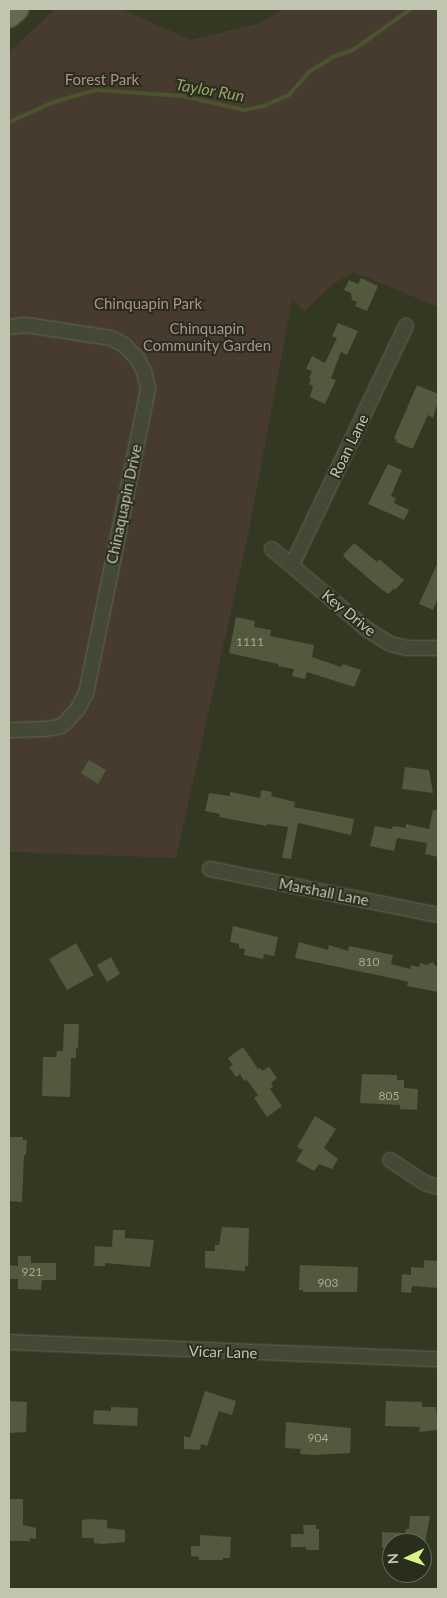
<!DOCTYPE html>
<html>
<head>
<meta charset="utf-8">
<style>
	body { margin:0 }
	#map { position:relative; width:447px; height:1598px; overflow:hidden; background:#333822; font-family:Lato,sans-serif }
	div>[style] { position:absolute }
	[style*='--x'] { left:calc(var(--x)*1px); top:calc(var(--y)*1px); width:calc(var(--w)*1px); rotate:calc(var(--a)*1deg) }
	.green>* { inset:0; background:#463b2e }
	.stream>* { height:4px; margin:-2px; padding:0 2px; transform-origin:2px; border-radius:2px; background:#4b542e }
	.building>* { inset:0; background:#53583e }
	.roads { filter:drop-shadow(0 0 1px #626653) drop-shadow(0 0 1px #626653) }
	.street>* { height:14px; margin:-7px; padding:0 7px; transform-origin:7px; border-radius:7px; background:#444935 }
	.primary>* { height:21px; margin:-10.5px; padding:0 10.5px; transform-origin:10.5px; border-radius:10.5px; background:#646953 }
	span { translate:-50% -50%; white-space:nowrap; text-align:center; line-height:1.15; -webkit-text-stroke:4px #292d1b; paint-order:stroke }
	.number-label { font-size:12px; color:#a5aa94 }
	.number-label span { -webkit-text-stroke-width:0 }
	.park-label { font-size:15px; color:#b08e92 }
	.street-label { font-size:15px; color:#c0c5b0 }
	.water-label { font-size:16px; color:#97a36a; font-style:italic }
	.frame { position:absolute; inset:0; border:10px solid #c0c5b0; pointer-events:none }
	.north { position:absolute; left:382px; top:1533px; width:50px; height:50px; box-sizing:border-box; background:#292d1b; border:1px solid #656a57; border-radius:50%; rotate:267deg; font-size:14px; font-weight:700; line-height:20px; text-align:center; color:#c0c5b0 }
	.north::after { content:''; display:block; margin:auto; width:18px; height:22px; background:#d8f387; clip-path:polygon(50% 0,100% 100%,50% 72%,0 100%) }
</style>
</head>
<body>
<div id="map">
	<div class="green">
		<div style="clip-path:polygon(55px 9px,121px 9px,191px 40px,260px 23px,283px 9px,438px 9px,438px 307px,354px 272px,333px 284px,305px 311px,292px 300px,248px 535px,176px 858px,9px 852px,9px 52px)"></div>
	</div>
	<div class="stream">
		<div style="--x:9;--y:122;--w:49;--a:-24"></div>
		<div style="--x:54;--y:102;--w:44;--a:-15.9"></div>
		<div style="--x:96;--y:90;--w:87;--a:3.9"></div>
		<div style="--x:183;--y:96;--w:63;--a:12.9"></div>
		<div style="--x:244;--y:110;--w:20;--a:-11"></div>
		<div style="--x:264;--y:106;--w:27;--a:-24"></div>
		<div style="--x:289;--y:95;--w:32;--a:-49"></div>
		<div style="--x:310;--y:71;--w:29;--a:-31"></div>
		<div style="--x:335;--y:56;--w:19;--a:-18"></div>
		<div style="--x:353;--y:50;--w:71;--a:-35.3"></div>
	</div>
	<div class="building">
		<div style="clip-path:polygon(361px 278px,378px 286px,367px 311px,355px 306px,357px 302px,352px 300px,351px 293px,344px 290px,349px 280px,358px 284px)"></div>
		<div style="clip-path:polygon(338px 323px,358px 331px,347px 355px,341px 352px,331px 378px,336px 380px,325px 404px,310px 397px,313px 386px,309px 384px,311px 379px,309px 378px,312px 371px,306px 369px,312px 356px,325px 363px,337px 338px,332px 336px)"></div>
		<div style="clip-path:polygon(417px 385px,438px 394px,438px 401px,433px 418px,428px 415px,413px 448px,410px 448px,396px 442px,397px 440px,394px 438px)"></div>
		<div style="clip-path:polygon(388px 464px,402px 470px,391px 496px,396px 498px,394px 503px,409px 510px,404px 520px,368px 504px)"></div>
		<div style="clip-path:polygon(354px 543px,377px 562px,379px 559px,404px 580px,395px 590px,394px 588px,389px 594px,382px 590px,346px 559px,343px 555px)"></div>
		<div style="clip-path:polygon(438px 562px,438px 598px,433px 610px,419px 604px)"></div>
		<div style="clip-path:polygon(236px 617px,255px 621px,254px 627px,271px 630px,270px 636px,314px 645px,312px 657px,341px 667px,343px 664px,361px 670px,354px 687px,307px 672px,305px 679px,292px 676px,294px 669px,278px 666px,278px 664px,229px 653px)"></div>
		<div style="clip-path:polygon(89px 760px,106px 770px,98px 784px,81px 773px)"></div>
		<div style="clip-path:polygon(405px 767px,429px 770px,433px 793px,402px 789px)"></div>
		<div style="clip-path:polygon(261px 790px,272px 792px,271px 796px,295px 802px,294px 807px,354px 819px,351px 835px,298px 823px,291px 859px,282px 858px,288px 827px,267px 824px,267px 826px,219px 817px,220px 814px,205px 811px,209px 793px,230px 796px,230px 792px,260px 798px)"></div>
		<div style="clip-path:polygon(433px 810px,438px 810px,438px 857px,425px 854px,427px 843px,397px 838px,394px 851px,370px 846px,375px 826px,392px 829px,393px 826px,406px 828px,406px 824px,429px 829px)"></div>
		<div style="clip-path:polygon(233px 926px,278px 937px,274px 956px,264px 954px,263px 959px,244px 955px,245px 949px,239px 948px,239px 944px,230px 942px)"></div>
		<div style="clip-path:polygon(299px 942px,328px 950px,329px 945px,348px 951px,349px 946px,393px 955px,391px 964px,410px 969px,411px 965px,419px 967px,420px 963px,427px 965px,432px 962px,438px 968px,438px 992px,407px 986px,408px 982px,401px 980px,295px 958px)"></div>
		<div style="clip-path:polygon(76px 943px,94px 975px,67px 990px,49px 959px)"></div>
		<div style="clip-path:polygon(111px 957px,120px 974px,107px 982px,97px 965px)"></div>
		<div style="clip-path:polygon(64px 1024px,79px 1024px,78px 1049px,76px 1048px,76px 1058px,71px 1058px,70px 1097px,42px 1096px,43px 1057px,56px 1057px,57px 1051px,63px 1051px)"></div>
		<div style="clip-path:polygon(243px 1047px,258px 1069px,260px 1068px,262px 1071px,269px 1067px,277px 1078px,271px 1083px,273px 1087px,270px 1089px,282px 1106px,267px 1117px,254px 1098px,258px 1095px,246px 1079px,244px 1081px,240px 1074px,236px 1077px,229px 1067px,233px 1065px,228px 1058px)"></div>
		<div style="clip-path:polygon(362px 1074px,397px 1075px,397px 1080px,404px 1080px,404px 1088px,418px 1089px,417px 1110px,400px 1109px,400px 1105px,360px 1103px)"></div>
		<div style="clip-path:polygon(315px 1116px,336px 1129px,324px 1148px,338px 1159px,332px 1169px,319px 1164px,314px 1171px,296px 1161px,303px 1150px,297px 1147px)"></div>
		<div style="clip-path:polygon(9px 1137px,23px 1137px,23px 1140px,27px 1140px,26px 1155px,24px 1155px,22px 1202px,9px 1201px)"></div>
		<div style="clip-path:polygon(222px 1227px,249px 1228px,248px 1266px,245px 1266px,245px 1271px,205px 1268px,205px 1251px,215px 1251px,215px 1245px,219px 1245px)"></div>
		<div style="clip-path:polygon(113px 1230px,125px 1230px,125px 1238px,154px 1240px,150px 1267px,105px 1263px,105px 1266px,94px 1266px,95px 1246px,112px 1247px)"></div>
		<div style="clip-path:polygon(18px 1256px,31px 1256px,31px 1263px,56px 1263px,56px 1280px,42px 1280px,41px 1290px,18px 1289px,18px 1279px,9px 1279px,9px 1265px,18px 1266px)"></div>
		<div style="clip-path:polygon(424px 1260px,438px 1261px,438px 1288px,412px 1286px,411px 1293px,401px 1292px,402px 1274px,411px 1275px,411px 1267px,424px 1268px)"></div>
		<div style="clip-path:polygon(300px 1265px,358px 1267px,357px 1292px,303px 1292px,303px 1290px,299px 1290px)"></div>
		<div style="clip-path:polygon(205px 1391px,236px 1401px,232px 1415px,219px 1411px,207px 1446px,201px 1444px,200px 1450px,184px 1449px,184px 1436px,190px 1438px)"></div>
		<div style="clip-path:polygon(9px 1401px,27px 1402px,26px 1432px,9px 1433px)"></div>
		<div style="clip-path:polygon(386px 1401px,422px 1402px,422px 1407px,436px 1407px,438px 1430px,419px 1432px,420px 1427px,385px 1426px)"></div>
		<div style="clip-path:polygon(111px 1407px,138px 1408px,137px 1426px,93px 1424px,94px 1410px,111px 1411px)"></div>
		<div style="clip-path:polygon(286px 1422px,351px 1428px,350px 1453px,314px 1455px,300px 1454px,301px 1449px,285px 1448px)"></div>
		<div style="clip-path:polygon(10px 1499px,23px 1499px,23px 1525px,36px 1528px,36px 1539px,30px 1538px,30px 1541px,9px 1541px)"></div>
		<div style="clip-path:polygon(410px 1516px,430px 1516px,425px 1543px,392px 1543px,392px 1549px,382px 1548px,382px 1532px,405px 1533px,406px 1529px,409px 1529px)"></div>
		<div style="clip-path:polygon(90px 1519px,107px 1520px,107px 1528px,125px 1530px,125px 1542px,102px 1544px,94px 1543px,94px 1538px,82px 1538px,82px 1520px)"></div>
		<div style="clip-path:polygon(303px 1525px,316px 1525px,316px 1529px,319px 1529px,319px 1550px,306px 1550px,306px 1547px,291px 1547px,291px 1534px,304px 1534px)"></div>
		<div style="clip-path:polygon(200px 1535px,231px 1537px,230px 1558px,223px 1558px,223px 1560px,199px 1560px,199px 1557px,191px 1556px,191px 1546px,200px 1546px)"></div>
	</div>
	<div class="roads">
		<div class="street">
			<div style="--x:9;--y:327;--w:17;--a:-7"></div>
			<div style="--x:26;--y:325;--w:86;--a:8.7"></div>
			<div style="--x:111;--y:338;--w:15;--a:28"></div>
			<div style="--x:124;--y:345;--w:18;--a:45"></div>
			<div style="--x:137;--y:358;--w:15;--a:62"></div>
			<div style="--x:144;--y:371;--w:18;--a:77"></div>
			<div style="--x:148;--y:389;--w:310;--a:101.5"></div>
			<div style="--x:86;--y:693;--w:18;--a:117"></div>
			<div style="--x:78;--y:709;--w:19;--a:133"></div>
			<div style="--x:65;--y:723;--w:7;--a:146"></div>
			<div style="--x:59;--y:727;--w:15;--a:172"></div>
			<div style="--x:44;--y:729;--w:35;--a:178"></div>
			<div style="--x:272;--y:549;--w:126;--a:40.2"></div>
			<div style="--x:368;--y:630;--w:26;--a:32"></div>
			<div style="--x:390;--y:644;--w:17;--a:13"></div>
			<div style="--x:407;--y:648;--w:31;--a:0"></div>
			<div style="--x:292;--y:565;--w:265;--a:-64.5"></div>
			<div style="--x:210;--y:869;--w:233;--a:11.4"></div>
			<div style="--x:390;--y:1160;--w:42;--a:33.3"></div>
			<div style="--x:425;--y:1183;--w:14;--a:17"></div>
			<div style="--x:9;--y:1342;--w:429;--a:2.3"></div>
		</div>
		<div class="primary">
			<div style="--x:9;--y:16;--w:11;--a:-41"></div>
		</div>
	</div>
	<div class="number-label">
		<span style="left:250px;top:642px">1111</span>
		<span style="left:369px;top:962px">810</span>
		<span style="left:389px;top:1096px">805</span>
		<span style="left:32px;top:1272px">921</span>
		<span style="left:328px;top:1283px">903</span>
		<span style="left:318px;top:1438px">904</span>
	</div>
	<div class="park-label">
		<span style="left:102px;top:80px">Forest Park</span>
		<span style="left:148px;top:304px">Chinquapin Park</span>
		<span style="left:207px;top:337px">Chinquapin<br>Community Garden</span>
	</div>
	<div class="street-label">
		<span style="left:349px;top:446px;rotate:-64deg">Roan Lane</span>
		<span style="left:124px;top:504px;rotate:-78deg">Chinaquapin Drive</span>
		<span style="left:349px;top:613px;rotate:39deg">Key Drive</span>
		<span style="left:324px;top:892px;rotate:11deg">Marshall Lane</span>
		<span style="left:223px;top:1352px;rotate:2deg">Vicar Lane</span>
	</div>
	<div class="water-label">
		<span style="left:210px;top:90px;rotate:10deg">Taylor Run</span>
	</div>
	<div class="frame"></div>
	<div class="north">N</div>
</div>
</body>
</html>
